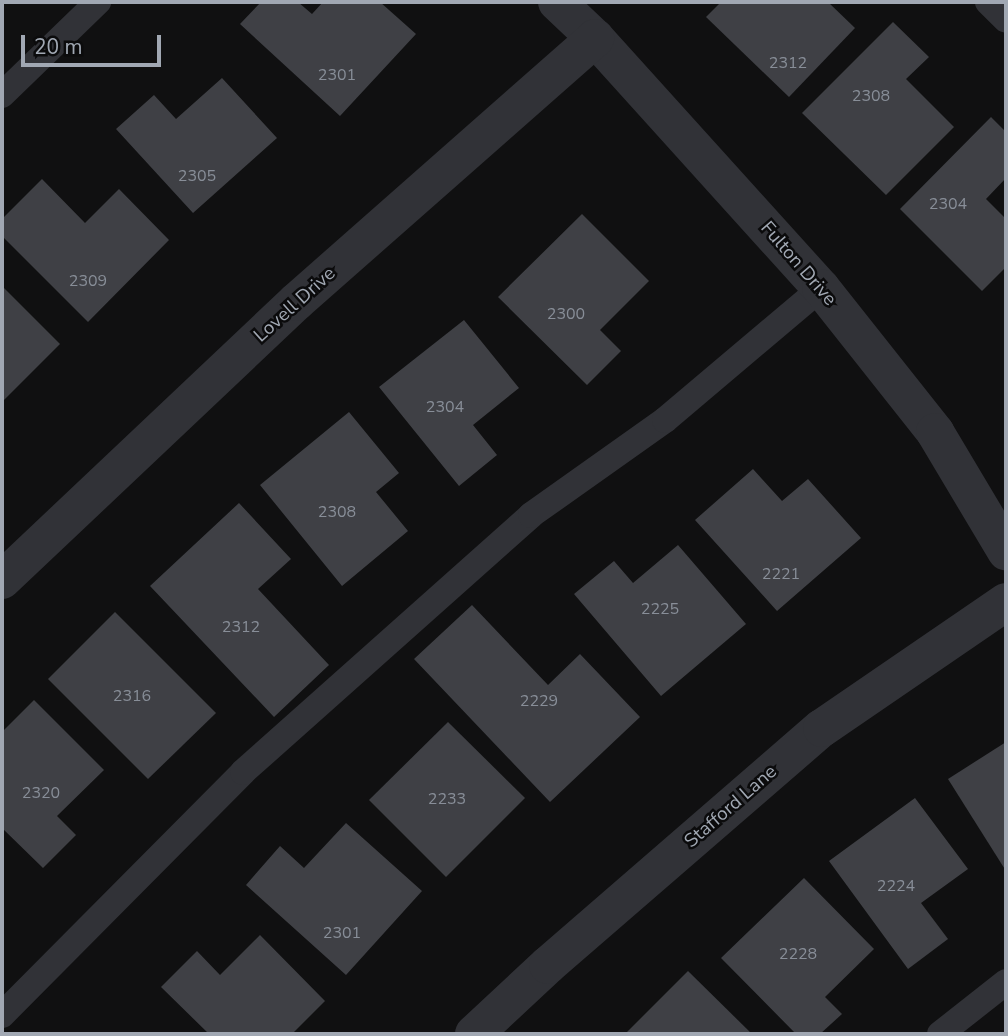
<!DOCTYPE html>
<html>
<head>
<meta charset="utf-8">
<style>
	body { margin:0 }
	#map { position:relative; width:1008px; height:1036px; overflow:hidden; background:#101011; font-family:"Nunito Sans",sans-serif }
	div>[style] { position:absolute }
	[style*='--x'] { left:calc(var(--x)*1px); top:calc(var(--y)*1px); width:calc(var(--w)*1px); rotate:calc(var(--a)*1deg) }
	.building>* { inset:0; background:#3f4045 }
	.service>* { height:26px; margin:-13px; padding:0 13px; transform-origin:13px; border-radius:13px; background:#313237 }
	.minor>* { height:38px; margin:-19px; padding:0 19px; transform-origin:19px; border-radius:19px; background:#313237 }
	span { translate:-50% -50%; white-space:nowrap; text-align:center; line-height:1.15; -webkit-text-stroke:5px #0b0b0c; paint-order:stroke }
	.number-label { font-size:16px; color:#888e98 }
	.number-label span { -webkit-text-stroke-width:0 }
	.street-label { font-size:19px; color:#a1a8b3 }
	.frame { position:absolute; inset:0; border:4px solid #a1a8b3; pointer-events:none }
	.scale { position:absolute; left:21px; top:35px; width:140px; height:32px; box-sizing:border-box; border:4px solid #a1a8b3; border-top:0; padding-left:9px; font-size:21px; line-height:24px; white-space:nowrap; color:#a1a8b3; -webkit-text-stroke:5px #0b0b0c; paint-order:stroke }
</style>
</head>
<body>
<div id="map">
	<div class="building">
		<div style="clip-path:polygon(261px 2px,298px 2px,312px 14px,323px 2px,380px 2px,416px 34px,340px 116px,240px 24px)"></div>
		<div style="clip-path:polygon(721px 2px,828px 2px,855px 28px,789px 97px,706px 17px)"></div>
		<div style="clip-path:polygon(893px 22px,929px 57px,906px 79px,954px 127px,886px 195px,802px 113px)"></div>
		<div style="clip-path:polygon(222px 78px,277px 138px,193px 213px,116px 129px,154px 95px,176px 119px)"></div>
		<div style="clip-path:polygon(991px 117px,1006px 132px,1006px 178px,986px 199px,1006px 219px,1006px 267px,982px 291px,900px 209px)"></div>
		<div style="clip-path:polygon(42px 179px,85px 223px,119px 189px,169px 240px,88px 322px,2px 236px,2px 219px)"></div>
		<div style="clip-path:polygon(582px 214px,649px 281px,600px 330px,621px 351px,587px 385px,498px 297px)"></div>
		<div style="clip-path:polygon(2px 286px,60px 344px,2px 402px)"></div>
		<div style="clip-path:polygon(464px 320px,519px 388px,473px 425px,497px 455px,459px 486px,379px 387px)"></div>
		<div style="clip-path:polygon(349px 412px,399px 473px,376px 492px,408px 531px,342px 586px,260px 485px)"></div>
		<div style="clip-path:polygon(753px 469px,782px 501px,808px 479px,861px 538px,777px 611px,695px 520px)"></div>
		<div style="clip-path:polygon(239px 503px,291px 559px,258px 589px,329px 665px,274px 717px,150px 586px)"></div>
		<div style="clip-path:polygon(678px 545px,746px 624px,661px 696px,574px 594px,614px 561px,633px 583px)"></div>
		<div style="clip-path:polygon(472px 605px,548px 685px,580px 654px,640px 717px,550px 802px,414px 659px)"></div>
		<div style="clip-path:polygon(115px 612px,216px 713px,148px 779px,48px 679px)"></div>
		<div style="clip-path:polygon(34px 700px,104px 770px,57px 816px,76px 835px,43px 868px,2px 828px,2px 732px)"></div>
		<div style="clip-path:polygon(448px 722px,525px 798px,446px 877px,369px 800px)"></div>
		<div style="clip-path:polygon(1006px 742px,1006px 871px,948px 779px)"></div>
		<div style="clip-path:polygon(915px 798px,968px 869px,921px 903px,948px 939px,908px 969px,829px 861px)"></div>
		<div style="clip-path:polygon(346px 823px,422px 891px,346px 975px,246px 885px,280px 846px,304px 868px)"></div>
		<div style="clip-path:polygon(804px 878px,874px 949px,825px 997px,842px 1014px,820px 1034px,796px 1034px,721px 958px)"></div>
		<div style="clip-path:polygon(260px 935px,325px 1001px,292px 1034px,209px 1034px,161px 987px,197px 951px,220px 975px)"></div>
		<div style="clip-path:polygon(688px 971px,752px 1034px,625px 1034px)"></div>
	</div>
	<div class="service">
		<div style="--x:988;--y:2;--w:25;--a:45"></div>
		<div style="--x:2;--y:95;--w:134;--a:-44.1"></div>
		<div style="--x:2;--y:1015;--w:342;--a:-45.2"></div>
		<div style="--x:243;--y:772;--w:386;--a:-41.7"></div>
		<div style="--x:531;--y:515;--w:164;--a:-35.3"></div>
		<div style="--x:665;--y:420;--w:204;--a:-40.2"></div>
		<div style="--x:940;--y:1034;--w:84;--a:-38.2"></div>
	</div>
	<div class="minor">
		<div style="--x:557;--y:2;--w:52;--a:43.5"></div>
		<div style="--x:595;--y:38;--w:337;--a:47.9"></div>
		<div style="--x:821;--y:288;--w:184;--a:51.6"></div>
		<div style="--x:935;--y:432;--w:139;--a:59.2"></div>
		<div style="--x:2;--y:580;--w:405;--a:-43.4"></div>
		<div style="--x:296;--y:302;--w:399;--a:-41.4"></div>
		<div style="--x:474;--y:1034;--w:101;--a:-43"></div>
		<div style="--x:548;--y:965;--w:362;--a:-40.9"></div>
		<div style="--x:822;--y:728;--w:223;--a:-34.4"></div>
	</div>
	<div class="number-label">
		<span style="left:788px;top:63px">2312</span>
		<span style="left:337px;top:75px">2301</span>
		<span style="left:871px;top:96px">2308</span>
		<span style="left:197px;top:176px">2305</span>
		<span style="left:948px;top:204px">2304</span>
		<span style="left:88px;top:281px">2309</span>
		<span style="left:566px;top:314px">2300</span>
		<span style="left:445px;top:407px">2304</span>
		<span style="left:337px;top:512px">2308</span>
		<span style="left:781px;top:574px">2221</span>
		<span style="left:660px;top:609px">2225</span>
		<span style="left:241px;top:627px">2312</span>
		<span style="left:132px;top:696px">2316</span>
		<span style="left:539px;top:701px">2229</span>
		<span style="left:41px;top:793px">2320</span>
		<span style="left:447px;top:799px">2233</span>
		<span style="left:896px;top:886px">2224</span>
		<span style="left:342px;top:933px">2301</span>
		<span style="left:798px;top:954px">2228</span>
	</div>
	<div class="street-label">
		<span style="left:798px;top:264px;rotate:49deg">Fulton Drive</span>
		<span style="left:295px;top:305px;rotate:-42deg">Lovell Drive</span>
		<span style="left:731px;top:807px;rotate:-41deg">Stafford Lane</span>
	</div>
	<div class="frame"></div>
	<div class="scale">20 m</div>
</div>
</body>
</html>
